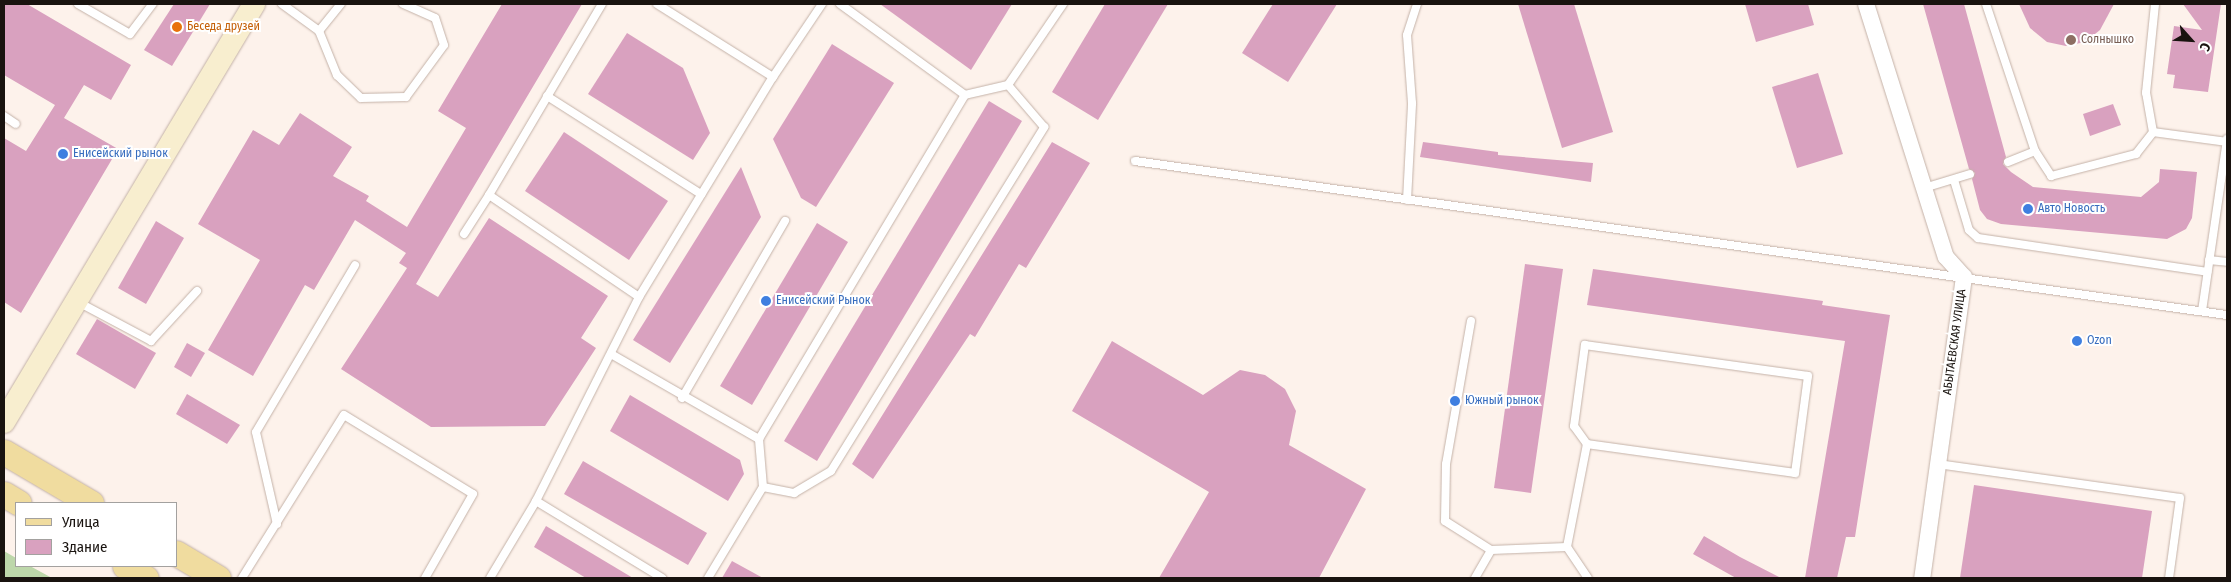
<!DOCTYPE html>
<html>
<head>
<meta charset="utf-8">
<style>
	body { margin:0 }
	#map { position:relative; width:2231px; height:582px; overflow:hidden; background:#fdf2eb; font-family:"Fira Sans Condensed",sans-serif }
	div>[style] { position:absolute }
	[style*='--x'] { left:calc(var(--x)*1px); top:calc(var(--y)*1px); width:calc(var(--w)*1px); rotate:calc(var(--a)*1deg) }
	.green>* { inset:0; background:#bdd7aa }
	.building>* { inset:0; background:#d9a1bf }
	.roads { filter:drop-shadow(0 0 1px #c4b2a8) drop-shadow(0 0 1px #c4b2a8) }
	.lane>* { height:8px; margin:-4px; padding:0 4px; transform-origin:4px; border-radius:4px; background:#fff }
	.street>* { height:16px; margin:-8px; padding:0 8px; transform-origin:8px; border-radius:8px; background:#fff }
	.secondary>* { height:22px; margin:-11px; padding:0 11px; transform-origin:11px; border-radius:11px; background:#f8eecf }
	.primary>* { height:25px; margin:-12.5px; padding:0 12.5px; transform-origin:12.5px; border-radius:12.5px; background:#f0dc9f }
	.dots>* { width:14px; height:14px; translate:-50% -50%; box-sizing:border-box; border:2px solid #fff; border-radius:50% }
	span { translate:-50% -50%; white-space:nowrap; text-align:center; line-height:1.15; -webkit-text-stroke:4px #fff; paint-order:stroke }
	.food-label { font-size:12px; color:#c56008 }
	.left { translate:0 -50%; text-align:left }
	.education-label { font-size:12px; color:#785e54 }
	.shop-label { font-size:12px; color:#366cbe }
	.street-label { font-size:12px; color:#19130f }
	.frame { position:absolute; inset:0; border:5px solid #19130f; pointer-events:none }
	.legend { position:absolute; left:15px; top:502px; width:162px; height:65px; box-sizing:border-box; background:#fff; border:1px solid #a3a19f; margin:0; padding:6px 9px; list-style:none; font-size:15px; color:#19130f }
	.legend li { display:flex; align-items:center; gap:10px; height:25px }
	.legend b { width:25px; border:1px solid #a3a19f }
	.north { position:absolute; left:2166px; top:15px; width:50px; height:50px; -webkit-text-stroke:4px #fff; paint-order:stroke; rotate:116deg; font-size:14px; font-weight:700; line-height:20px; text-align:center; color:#19130f }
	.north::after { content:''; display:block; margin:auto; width:18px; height:22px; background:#19130f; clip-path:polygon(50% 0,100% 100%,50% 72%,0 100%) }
</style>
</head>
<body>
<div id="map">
	<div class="green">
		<div style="clip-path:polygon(4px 551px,16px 558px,16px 566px,30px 566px,52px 578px,4px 578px)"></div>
	</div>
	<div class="building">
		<div style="clip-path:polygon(4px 4px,27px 4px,131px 65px,111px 100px,84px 85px,64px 118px,118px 149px,21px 313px,4px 302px,4px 138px,26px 151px,55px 105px,4px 75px)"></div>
		<div style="clip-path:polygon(174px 4px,210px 4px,172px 66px,144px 50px)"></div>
		<div style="clip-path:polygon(502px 4px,582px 4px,416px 284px,438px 297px,489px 218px,608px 296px,581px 338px,596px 348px,545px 426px,431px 427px,341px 369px,407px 268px,399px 263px,406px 253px,355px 220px,314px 290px,305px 285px,253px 376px,208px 350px,260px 260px,198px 224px,253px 130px,279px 145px,300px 113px,352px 147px,333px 176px,369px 196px,366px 201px,407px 227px,466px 128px,438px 111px)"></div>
		<div style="clip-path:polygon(880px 4px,1012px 4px,971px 70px)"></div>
		<div style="clip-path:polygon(1105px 4px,1168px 4px,1098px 120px,1052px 92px)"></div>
		<div style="clip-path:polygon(1273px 4px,1337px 4px,1288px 82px,1242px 53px)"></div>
		<div style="clip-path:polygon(1518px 4px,1574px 4px,1613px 132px,1562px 148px)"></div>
		<div style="clip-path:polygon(1745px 4px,1808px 4px,1814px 25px,1756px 42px)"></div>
		<div style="clip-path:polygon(1923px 4px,1964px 4px,2006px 157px,2003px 164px,2011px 172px,2033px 187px,2141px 197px,2159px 182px,2160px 169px,2197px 172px,2192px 218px,2186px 229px,2167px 239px,2001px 224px,1987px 219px,1980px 210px,1972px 179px,1975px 173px,1969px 169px)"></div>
		<div style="clip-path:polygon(2019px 4px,2114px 4px,2100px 30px,2085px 42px,2066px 46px,2047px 42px,2030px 28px)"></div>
		<div style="clip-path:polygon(2183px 4px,2221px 4px,2208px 92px,2173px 88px,2175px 75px,2167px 74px,2174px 26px,2202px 30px)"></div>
		<div style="clip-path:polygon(627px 33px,683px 68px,710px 133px,693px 160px,588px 94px)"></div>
		<div style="clip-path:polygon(832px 44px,894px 83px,816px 207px,801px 198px,773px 139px)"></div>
		<div style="clip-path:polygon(1818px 73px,1843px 154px,1797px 168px,1772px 87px)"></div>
		<div style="clip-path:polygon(989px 101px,1022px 121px,817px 461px,784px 441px)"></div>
		<div style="clip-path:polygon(2113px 104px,2121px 125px,2090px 136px,2083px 114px)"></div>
		<div style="clip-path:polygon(564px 132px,668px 201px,629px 260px,525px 191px)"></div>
		<div style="clip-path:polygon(1052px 142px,1090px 163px,1026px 268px,1019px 264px,975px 337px,970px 334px,873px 479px,852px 464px)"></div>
		<div style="clip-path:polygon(1423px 142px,1498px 152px,1498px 155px,1593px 163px,1591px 182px,1420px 157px)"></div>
		<div style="clip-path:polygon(741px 167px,761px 217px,670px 363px,633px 340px)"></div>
		<div style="clip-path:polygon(156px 221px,184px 238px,146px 304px,118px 288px)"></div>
		<div style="clip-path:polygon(817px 223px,848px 242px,752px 405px,720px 386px)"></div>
		<div style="clip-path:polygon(1525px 264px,1563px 269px,1531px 493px,1494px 488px)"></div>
		<div style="clip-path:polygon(1593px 269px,1823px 301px,1822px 305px,1890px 315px,1855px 537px,1846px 537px,1837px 578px,1805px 578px,1845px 341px,1587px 305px)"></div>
		<div style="clip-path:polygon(97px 319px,156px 353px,135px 389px,76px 354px)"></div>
		<div style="clip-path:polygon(1112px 341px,1203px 395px,1240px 370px,1265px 375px,1285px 389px,1296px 411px,1289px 445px,1366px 489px,1319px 578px,1159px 578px,1209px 492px,1072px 411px)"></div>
		<div style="clip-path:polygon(187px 343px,205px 353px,191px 377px,174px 367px)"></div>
		<div style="clip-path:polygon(187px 394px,240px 425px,227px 444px,176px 414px)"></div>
		<div style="clip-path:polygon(630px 395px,740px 460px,744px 474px,728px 501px,610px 431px)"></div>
		<div style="clip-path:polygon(583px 461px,707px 533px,688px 565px,564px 494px)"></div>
		<div style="clip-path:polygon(1974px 485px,2152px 511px,2142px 578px,1960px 578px)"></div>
		<div style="clip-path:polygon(546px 526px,633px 578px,586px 578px,534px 547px)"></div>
		<div style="clip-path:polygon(1704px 536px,1740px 557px,1781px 578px,1736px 578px,1693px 554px)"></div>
		<div style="clip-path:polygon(732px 561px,763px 578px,722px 578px)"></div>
	</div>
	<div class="roads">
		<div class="lane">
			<div style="--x:78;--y:4;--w:60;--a:30"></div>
			<div style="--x:130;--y:34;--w:38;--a:-53"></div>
			<div style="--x:282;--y:4;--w:46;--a:36.1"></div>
			<div style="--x:319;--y:31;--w:48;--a:67.8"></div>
			<div style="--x:337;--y:75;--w:33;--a:44"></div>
			<div style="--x:361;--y:98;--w:45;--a:-1.3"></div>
			<div style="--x:406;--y:97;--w:64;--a:-53.8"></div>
			<div style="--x:444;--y:45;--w:28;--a:-108"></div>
			<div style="--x:435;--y:18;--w:35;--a:-156"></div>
			<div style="--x:602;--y:4;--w:222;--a:120.6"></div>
			<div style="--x:489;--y:195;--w:181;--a:34.2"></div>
			<div style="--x:657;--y:4;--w:137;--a:32.2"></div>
			<div style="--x:1986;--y:4;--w:155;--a:71.6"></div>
			<div style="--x:2035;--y:151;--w:30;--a:57"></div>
			<div style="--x:2051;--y:176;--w:88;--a:-14.5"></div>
			<div style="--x:2136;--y:154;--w:28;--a:-52"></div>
			<div style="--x:2153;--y:132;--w:40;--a:-100"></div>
			<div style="--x:2146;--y:93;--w:89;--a:-84.2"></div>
			<div style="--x:319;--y:31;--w:35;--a:-51"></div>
			<div style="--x:1008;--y:85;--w:98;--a:-55.8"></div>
			<div style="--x:547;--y:96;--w:183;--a:32.5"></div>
			<div style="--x:4;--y:116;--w:14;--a:34"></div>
			<div style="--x:2153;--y:132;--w:75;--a:7.7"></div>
			<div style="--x:1135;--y:161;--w:1103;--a:8.03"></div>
			<div style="--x:2008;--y:162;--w:29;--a:-22"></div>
			<div style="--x:1954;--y:180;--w:52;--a:73.3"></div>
			<div style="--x:1969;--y:230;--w:12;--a:42"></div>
			<div style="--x:1978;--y:238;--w:232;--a:8.4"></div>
			<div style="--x:1924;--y:188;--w:48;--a:-16.9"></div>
			<div style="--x:1407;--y:200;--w:97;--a:-87"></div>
			<div style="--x:1412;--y:103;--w:68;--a:-94.2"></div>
			<div style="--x:1407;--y:35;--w:33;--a:-72"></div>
			<div style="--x:464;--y:234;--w:46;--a:-57.3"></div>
			<div style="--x:2209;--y:260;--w:18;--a:6"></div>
			<div style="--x:78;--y:302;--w:83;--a:28.1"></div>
			<div style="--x:151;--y:341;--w:68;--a:-47.4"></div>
			<div style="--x:2202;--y:311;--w:174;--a:-81.7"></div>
			<div style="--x:1471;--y:321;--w:145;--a:99.9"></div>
			<div style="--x:1446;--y:464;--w:57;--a:91"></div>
			<div style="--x:1445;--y:521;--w:54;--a:32.2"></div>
			<div style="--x:1491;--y:550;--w:76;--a:-2.3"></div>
			<div style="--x:611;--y:354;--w:171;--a:29.9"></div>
			<div style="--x:682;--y:398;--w:205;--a:-59.8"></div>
			<div style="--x:1587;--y:444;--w:22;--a:-126"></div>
			<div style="--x:1574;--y:426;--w:82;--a:-82.3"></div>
			<div style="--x:1585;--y:345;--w:225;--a:7.9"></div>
			<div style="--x:1808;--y:376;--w:98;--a:97.6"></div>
			<div style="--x:1795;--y:473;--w:210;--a:-172.1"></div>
			<div style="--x:1587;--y:444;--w:105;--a:101"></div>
			<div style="--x:1567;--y:547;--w:37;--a:56"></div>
			<div style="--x:1938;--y:464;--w:244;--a:8"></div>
			<div style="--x:2180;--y:498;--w:81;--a:97.8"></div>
			<div style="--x:763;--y:487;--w:32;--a:11"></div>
			<div style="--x:794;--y:493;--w:43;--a:-30.7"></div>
			<div style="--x:831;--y:471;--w:405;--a:-58.2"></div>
			<div style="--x:1044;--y:127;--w:55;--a:-130.6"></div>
			<div style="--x:1008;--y:85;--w:44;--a:166.9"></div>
			<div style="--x:965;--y:95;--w:155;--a:-143.9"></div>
			<div style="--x:536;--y:501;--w:148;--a:31.4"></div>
			<div style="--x:277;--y:524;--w:94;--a:-102.9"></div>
			<div style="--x:256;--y:432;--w:194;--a:-59.3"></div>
			<div style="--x:242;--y:578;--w:192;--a:-58"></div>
			<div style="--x:344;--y:415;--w:151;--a:31.5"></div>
			<div style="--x:473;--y:494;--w:97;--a:119.7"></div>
			<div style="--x:490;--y:578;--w:90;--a:-59.1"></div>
			<div style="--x:536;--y:501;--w:229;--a:-63.2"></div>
			<div style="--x:639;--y:297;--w:258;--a:-58.7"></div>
			<div style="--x:773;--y:77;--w:88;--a:-56.1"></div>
			<div style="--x:708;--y:578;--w:106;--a:-58.9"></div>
			<div style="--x:763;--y:487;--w:48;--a:-94.8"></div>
			<div style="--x:759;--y:439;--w:401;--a:-59.1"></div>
			<div style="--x:1475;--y:578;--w:32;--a:-60"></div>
		</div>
		<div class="street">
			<div style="--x:1866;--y:4;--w:265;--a:72.5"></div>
			<div style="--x:1946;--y:257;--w:27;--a:48"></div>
			<div style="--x:1964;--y:277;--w:304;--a:97.9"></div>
		</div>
		<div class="secondary">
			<div style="--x:4;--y:422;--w:487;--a:-59.1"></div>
		</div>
		<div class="primary">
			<div style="--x:4;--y:452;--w:101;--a:30.4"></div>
			<div style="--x:4;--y:494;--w:17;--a:31"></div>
			<div style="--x:176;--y:553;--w:49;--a:30.8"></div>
			<div style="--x:125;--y:566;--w:24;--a:30"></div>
		</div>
	</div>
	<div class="dots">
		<div style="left:177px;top:27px;background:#e8710a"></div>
		<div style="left:2071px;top:40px;background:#8d6e63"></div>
		<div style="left:63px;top:154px;background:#3f7fe0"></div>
		<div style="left:2028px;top:209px;background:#3f7fe0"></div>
		<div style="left:766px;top:301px;background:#3f7fe0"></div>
		<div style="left:2077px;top:341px;background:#3f7fe0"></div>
		<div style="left:1455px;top:401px;background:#3f7fe0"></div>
	</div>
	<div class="food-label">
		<span class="left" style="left:187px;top:27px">Беседа друзей</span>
	</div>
	<div class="education-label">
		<span class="left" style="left:2081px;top:40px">Солнышко</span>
	</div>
	<div class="shop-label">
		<span class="left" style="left:73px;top:154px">Енисейский рынок</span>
		<span class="left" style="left:2038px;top:209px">Авто Новость</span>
		<span class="left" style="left:776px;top:301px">Енисейский Рынок</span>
		<span class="left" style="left:2087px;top:341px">Ozon</span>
		<span class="left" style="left:1465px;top:401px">Южный рынок</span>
	</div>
	<div class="street-label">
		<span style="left:1955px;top:342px;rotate:-82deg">АБЫТАЕВСКАЯ УЛИЦА</span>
	</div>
	<div class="frame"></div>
	<ul class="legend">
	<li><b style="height:6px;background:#f0dc9f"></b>Улица</li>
	<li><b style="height:14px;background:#d9a1bf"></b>Здание</li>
	</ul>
	<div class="north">С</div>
</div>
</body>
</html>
